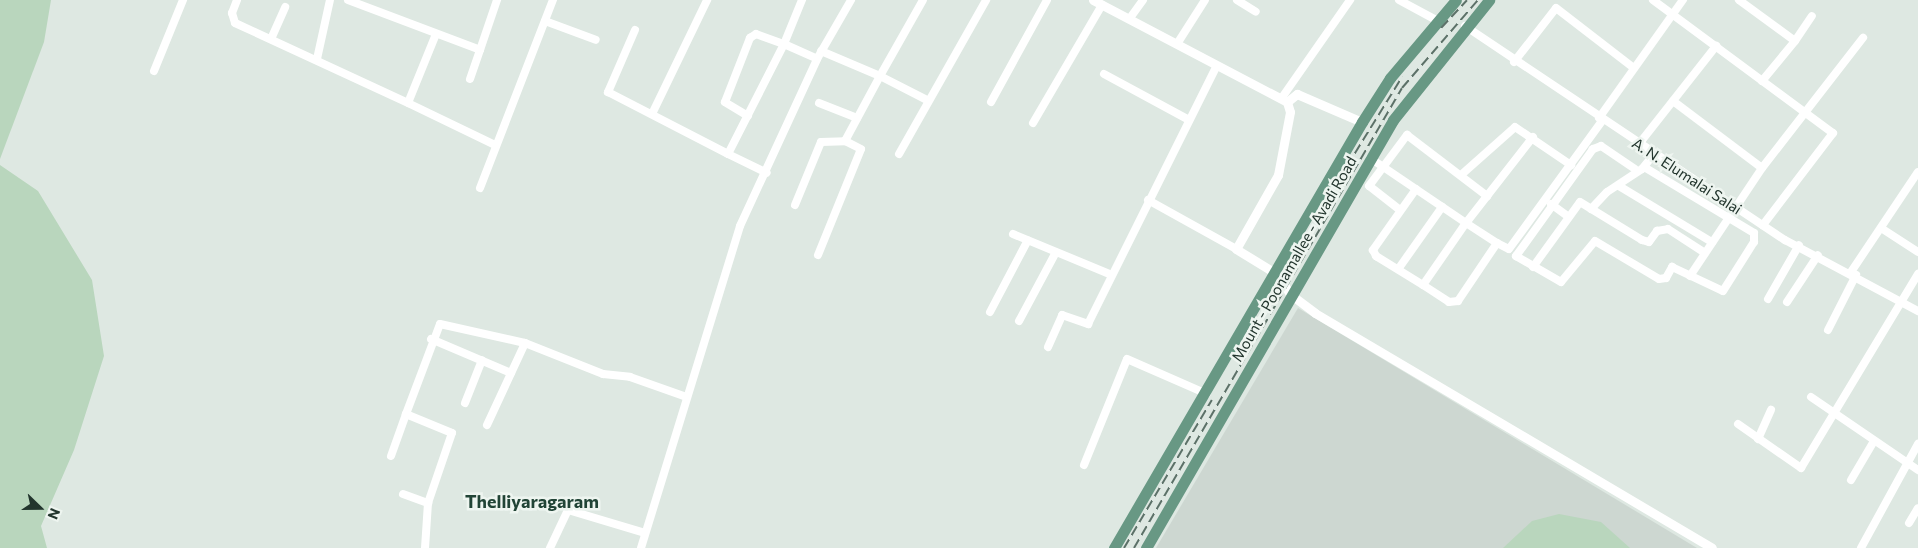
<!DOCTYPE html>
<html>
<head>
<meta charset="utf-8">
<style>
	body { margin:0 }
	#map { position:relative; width:1918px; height:548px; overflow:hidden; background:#dee8e2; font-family:Commissioner,sans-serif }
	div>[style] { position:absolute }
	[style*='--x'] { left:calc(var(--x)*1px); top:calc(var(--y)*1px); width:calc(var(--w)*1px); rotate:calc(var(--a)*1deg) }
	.built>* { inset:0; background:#cdd7d1 }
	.green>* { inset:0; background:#b9d6bd }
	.minor>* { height:8px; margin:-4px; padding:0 4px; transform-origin:4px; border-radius:4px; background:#fff }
	.tertiary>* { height:9px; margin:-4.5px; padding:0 4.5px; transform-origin:4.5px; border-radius:4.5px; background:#fff }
	.primary>* { height:11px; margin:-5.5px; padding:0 5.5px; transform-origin:5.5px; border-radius:5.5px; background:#689884 }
	.rail>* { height:2px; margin-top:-1px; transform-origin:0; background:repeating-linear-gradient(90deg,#5c7168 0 10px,transparent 0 15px) }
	span { translate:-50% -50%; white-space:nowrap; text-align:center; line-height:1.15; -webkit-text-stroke:5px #eef5f0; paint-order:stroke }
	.street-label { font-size:15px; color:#22352d }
	.quarter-label { font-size:18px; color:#214436; font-weight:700 }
	.north { position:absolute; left:15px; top:483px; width:50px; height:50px; -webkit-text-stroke:4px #eef5f0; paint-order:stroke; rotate:112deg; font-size:14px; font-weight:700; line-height:20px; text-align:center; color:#22352d }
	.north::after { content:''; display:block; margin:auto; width:18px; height:22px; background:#22352d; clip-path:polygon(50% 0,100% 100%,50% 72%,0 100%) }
</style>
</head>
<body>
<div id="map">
	<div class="built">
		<div style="clip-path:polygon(1298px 308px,1697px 548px,1156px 548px)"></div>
	</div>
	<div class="green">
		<div style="clip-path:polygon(0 0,51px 0,44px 42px,0 159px)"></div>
		<div style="clip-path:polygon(0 165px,38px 191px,92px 280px,104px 356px,74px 450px,41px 526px,47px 548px,0 548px)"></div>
		<div style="clip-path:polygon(1559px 514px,1601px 522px,1630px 548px,1503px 548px,1532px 521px)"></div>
	</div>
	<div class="minor">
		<div style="--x:237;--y:0;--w:14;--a:111"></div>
		<div style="--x:232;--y:13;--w:10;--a:73"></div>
		<div style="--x:235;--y:23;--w:191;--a:24.8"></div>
		<div style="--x:348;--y:0;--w:141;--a:20.7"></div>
		<div style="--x:480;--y:50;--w:53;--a:-71.2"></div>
		<div style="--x:1237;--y:0;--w:22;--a:32"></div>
		<div style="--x:1399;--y:0;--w:44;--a:28.3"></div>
		<div style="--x:1653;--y:0;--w:224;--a:36.5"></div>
		<div style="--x:1833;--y:133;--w:116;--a:127.3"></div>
		<div style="--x:1739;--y:0;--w:69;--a:36.2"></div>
		<div style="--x:1795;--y:41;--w:52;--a:129.5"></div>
		<div style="--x:1130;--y:18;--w:22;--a:-54"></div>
		<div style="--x:545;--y:21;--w:54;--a:20.4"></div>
		<div style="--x:1465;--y:26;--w:385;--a:33.8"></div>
		<div style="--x:1785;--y:240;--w:151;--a:28.1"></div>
		<div style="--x:635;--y:30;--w:68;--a:113.5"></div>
		<div style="--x:608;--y:92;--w:135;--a:27.3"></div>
		<div style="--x:728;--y:154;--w:123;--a:-63"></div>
		<div style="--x:784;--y:44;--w:36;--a:24"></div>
		<div style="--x:436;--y:34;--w:74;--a:112.1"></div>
		<div style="--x:408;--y:103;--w:97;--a:25.8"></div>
		<div style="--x:271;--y:39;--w:35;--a:-66"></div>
		<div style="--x:1795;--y:41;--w:30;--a:-56"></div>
		<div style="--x:1177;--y:44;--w:52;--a:-57.5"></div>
		<div style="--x:821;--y:51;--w:64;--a:23"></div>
		<div style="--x:880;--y:76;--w:87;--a:-60.5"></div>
		<div style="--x:317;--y:59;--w:60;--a:-77.6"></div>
		<div style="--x:1514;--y:62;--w:68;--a:-52.1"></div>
		<div style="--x:1556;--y:8;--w:98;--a:37.6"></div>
		<div style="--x:154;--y:71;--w:77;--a:-67.8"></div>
		<div style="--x:1104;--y:74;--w:97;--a:28.4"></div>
		<div style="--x:470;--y:79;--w:31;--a:-71"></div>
		<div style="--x:1281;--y:99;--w:121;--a:-55.1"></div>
		<div style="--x:1673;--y:101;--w:111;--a:37"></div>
		<div style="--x:991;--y:102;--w:116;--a:-61.2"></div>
		<div style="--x:819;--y:103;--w:41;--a:21.5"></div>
		<div style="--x:652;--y:114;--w:127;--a:-64.2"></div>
		<div style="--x:748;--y:116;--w:27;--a:-149"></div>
		<div style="--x:725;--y:102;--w:69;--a:-68.7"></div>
		<div style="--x:750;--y:38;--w:7;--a:-34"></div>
		<div style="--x:756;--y:34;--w:30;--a:20"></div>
		<div style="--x:784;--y:44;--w:48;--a:-67.8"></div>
		<div style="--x:1599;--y:118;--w:145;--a:-54.6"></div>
		<div style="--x:1033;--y:123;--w:137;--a:-59.7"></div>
		<div style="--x:1639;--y:144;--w:125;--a:-51.8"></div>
		<div style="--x:728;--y:154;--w:43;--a:26"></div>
		<div style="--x:899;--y:154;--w:177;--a:-60.5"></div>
		<div style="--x:1370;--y:158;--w:116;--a:34.1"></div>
		<div style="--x:1466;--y:223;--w:109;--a:-52.1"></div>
		<div style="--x:1635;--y:169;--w:41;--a:-145.9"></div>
		<div style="--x:1601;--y:146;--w:9;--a:159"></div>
		<div style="--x:1593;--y:149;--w:132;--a:125.7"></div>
		<div style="--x:1516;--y:256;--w:52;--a:30"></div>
		<div style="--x:1561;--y:282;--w:53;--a:-50.3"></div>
		<div style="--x:1595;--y:241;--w:74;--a:30.7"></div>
		<div style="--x:1659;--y:279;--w:7;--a:-8"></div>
		<div style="--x:1666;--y:278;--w:13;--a:-61"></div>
		<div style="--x:1672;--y:267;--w:56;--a:25.2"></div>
		<div style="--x:1723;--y:291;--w:58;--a:-57.7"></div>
		<div style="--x:1754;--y:242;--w:9;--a:-90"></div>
		<div style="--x:1754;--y:233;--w:128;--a:-149"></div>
		<div style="--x:1461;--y:175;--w:72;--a:-41.6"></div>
		<div style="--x:1515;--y:127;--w:68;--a:34.2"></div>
		<div style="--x:1619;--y:186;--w:109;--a:31.1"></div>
		<div style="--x:480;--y:188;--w:202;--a:-68.8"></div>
		<div style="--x:1416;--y:189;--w:75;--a:125.2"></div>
		<div style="--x:1373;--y:250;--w:7;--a:63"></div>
		<div style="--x:1376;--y:256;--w:55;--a:31.7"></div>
		<div style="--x:1423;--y:285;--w:75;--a:-55.3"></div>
		<div style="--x:1466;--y:223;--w:37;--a:33"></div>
		<div style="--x:1148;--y:200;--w:101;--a:29.1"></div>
		<div style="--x:1551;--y:204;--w:22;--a:36"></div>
		<div style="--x:795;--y:205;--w:68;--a:-67.6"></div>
		<div style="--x:821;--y:142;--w:24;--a:-2"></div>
		<div style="--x:1591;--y:209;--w:23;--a:-47"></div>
		<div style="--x:1607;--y:192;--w:42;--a:-33.3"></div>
		<div style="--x:1642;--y:169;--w:19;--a:-51"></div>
		<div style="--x:1400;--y:210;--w:39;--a:-142"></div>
		<div style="--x:1369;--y:186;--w:64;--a:-53.3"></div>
		<div style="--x:1407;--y:135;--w:101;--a:37.3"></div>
		<div style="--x:1881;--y:228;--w:44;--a:33"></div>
		<div style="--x:1013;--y:234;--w:107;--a:22.5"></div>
		<div style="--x:818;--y:255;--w:114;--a:-67.9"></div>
		<div style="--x:861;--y:149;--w:18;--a:-153"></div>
		<div style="--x:845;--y:141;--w:74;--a:-61.7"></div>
		<div style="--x:880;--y:76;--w:53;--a:27.1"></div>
		<div style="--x:1533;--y:267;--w:80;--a:-54.1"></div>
		<div style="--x:1580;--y:202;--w:73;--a:31.5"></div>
		<div style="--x:1642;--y:240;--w:7;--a:16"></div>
		<div style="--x:1649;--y:242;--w:14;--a:-54"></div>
		<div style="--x:1657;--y:231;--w:11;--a:-10"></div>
		<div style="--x:1668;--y:229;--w:44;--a:33"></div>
		<div style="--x:1399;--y:268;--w:75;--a:-54.8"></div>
		<div style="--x:1851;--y:272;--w:120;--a:-56.2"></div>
		<div style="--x:1690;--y:276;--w:130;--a:-56.3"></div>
		<div style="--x:1762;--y:168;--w:165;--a:-52.2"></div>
		<div style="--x:1423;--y:285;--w:31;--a:33"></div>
		<div style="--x:1449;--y:302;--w:9;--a:-6"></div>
		<div style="--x:1458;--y:301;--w:70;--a:-56.1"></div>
		<div style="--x:1497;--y:243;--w:13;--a:27"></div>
		<div style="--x:1509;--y:249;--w:158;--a:-54"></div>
		<div style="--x:1768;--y:299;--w:62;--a:-60.1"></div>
		<div style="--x:1787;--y:302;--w:56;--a:-56.6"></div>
		<div style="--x:990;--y:312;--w:81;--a:-62.2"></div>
		<div style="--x:1019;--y:321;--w:78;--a:-61.8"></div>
		<div style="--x:1828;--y:330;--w:62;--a:-63"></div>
		<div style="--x:431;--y:339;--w:87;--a:23"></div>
		<div style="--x:1048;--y:347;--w:35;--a:-66"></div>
		<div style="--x:1062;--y:315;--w:28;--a:19"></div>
		<div style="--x:1088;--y:324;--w:287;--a:-63.5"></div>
		<div style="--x:1811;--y:397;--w:130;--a:34.3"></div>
		<div style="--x:465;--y:403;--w:46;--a:-68.4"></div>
		<div style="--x:1738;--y:424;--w:77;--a:34.9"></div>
		<div style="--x:1801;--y:468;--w:227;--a:-58.9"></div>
		<div style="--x:487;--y:425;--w:90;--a:-65.1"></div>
		<div style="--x:1758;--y:439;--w:32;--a:-66"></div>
		<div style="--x:391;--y:456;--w:45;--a:-70.3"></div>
		<div style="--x:1084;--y:465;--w:114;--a:-67.9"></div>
		<div style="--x:1127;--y:359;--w:87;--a:23.6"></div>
		<div style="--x:1851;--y:480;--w:45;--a:-59.5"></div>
		<div style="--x:403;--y:494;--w:27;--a:20"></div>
		<div style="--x:1909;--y:523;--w:17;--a:-59"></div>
		<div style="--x:425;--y:548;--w:45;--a:-86.2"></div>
		<div style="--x:428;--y:503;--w:74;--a:-71.1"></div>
		<div style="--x:452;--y:433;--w:50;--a:-157.6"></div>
		<div style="--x:406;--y:414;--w:96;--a:-69.3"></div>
		<div style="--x:440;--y:324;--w:87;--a:12.6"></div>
		<div style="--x:525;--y:343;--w:84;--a:21.7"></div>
		<div style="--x:603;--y:374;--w:27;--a:6"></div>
		<div style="--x:630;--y:377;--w:57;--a:19.4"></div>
		<div style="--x:550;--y:548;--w:42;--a:-64.7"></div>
		<div style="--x:568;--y:510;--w:80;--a:16.6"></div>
		<div style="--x:641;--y:548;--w:337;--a:-72.9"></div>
		<div style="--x:740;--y:226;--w:184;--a:-65.2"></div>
		<div style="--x:817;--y:59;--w:68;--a:-60"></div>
		<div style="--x:1861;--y:548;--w:119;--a:-61.3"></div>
	</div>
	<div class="tertiary">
		<div style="--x:1093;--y:0;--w:219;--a:27.7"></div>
		<div style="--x:1287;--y:102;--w:10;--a:73"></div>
		<div style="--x:1290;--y:112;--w:64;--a:100.8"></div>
		<div style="--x:1278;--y:175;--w:85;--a:119.6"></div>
		<div style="--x:1236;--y:249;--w:48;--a:31.4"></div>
		<div style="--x:1277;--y:274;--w:24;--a:57"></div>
		<div style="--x:1290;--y:294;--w:31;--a:37"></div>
		<div style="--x:1315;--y:313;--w:461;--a:30.6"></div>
		<div style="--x:1287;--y:102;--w:13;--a:-39"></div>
		<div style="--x:1297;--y:94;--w:71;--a:23.3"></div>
	</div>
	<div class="primary">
		<div style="--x:1114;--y:548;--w:493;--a:-59.8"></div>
		<div style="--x:1362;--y:122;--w:52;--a:-57.5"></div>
		<div style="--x:1390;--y:78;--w:102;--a:-49.8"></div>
		<div style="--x:1146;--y:548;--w:494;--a:-60"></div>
		<div style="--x:1393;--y:120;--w:154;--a:-51.3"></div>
	</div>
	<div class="rail">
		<div style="--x:1441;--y:28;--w:38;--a:-47"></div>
		<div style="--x:1347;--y:166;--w:105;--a:-58.3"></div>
		<div style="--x:1124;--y:548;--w:172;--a:-59.3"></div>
		<div style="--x:1134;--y:548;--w:532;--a:-59.77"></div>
		<div style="--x:1402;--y:88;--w:116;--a:-49.2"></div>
	</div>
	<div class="street-label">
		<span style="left:1687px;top:176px;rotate:33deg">A. N. Elumalai Salai</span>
		<span style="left:1294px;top:259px;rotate:-60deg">Mount - Poonamallee - Avadi Road</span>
	</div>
	<div class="quarter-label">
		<span style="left:532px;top:501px">Thelliyaragaram</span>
	</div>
	<div class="north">N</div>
</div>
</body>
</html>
